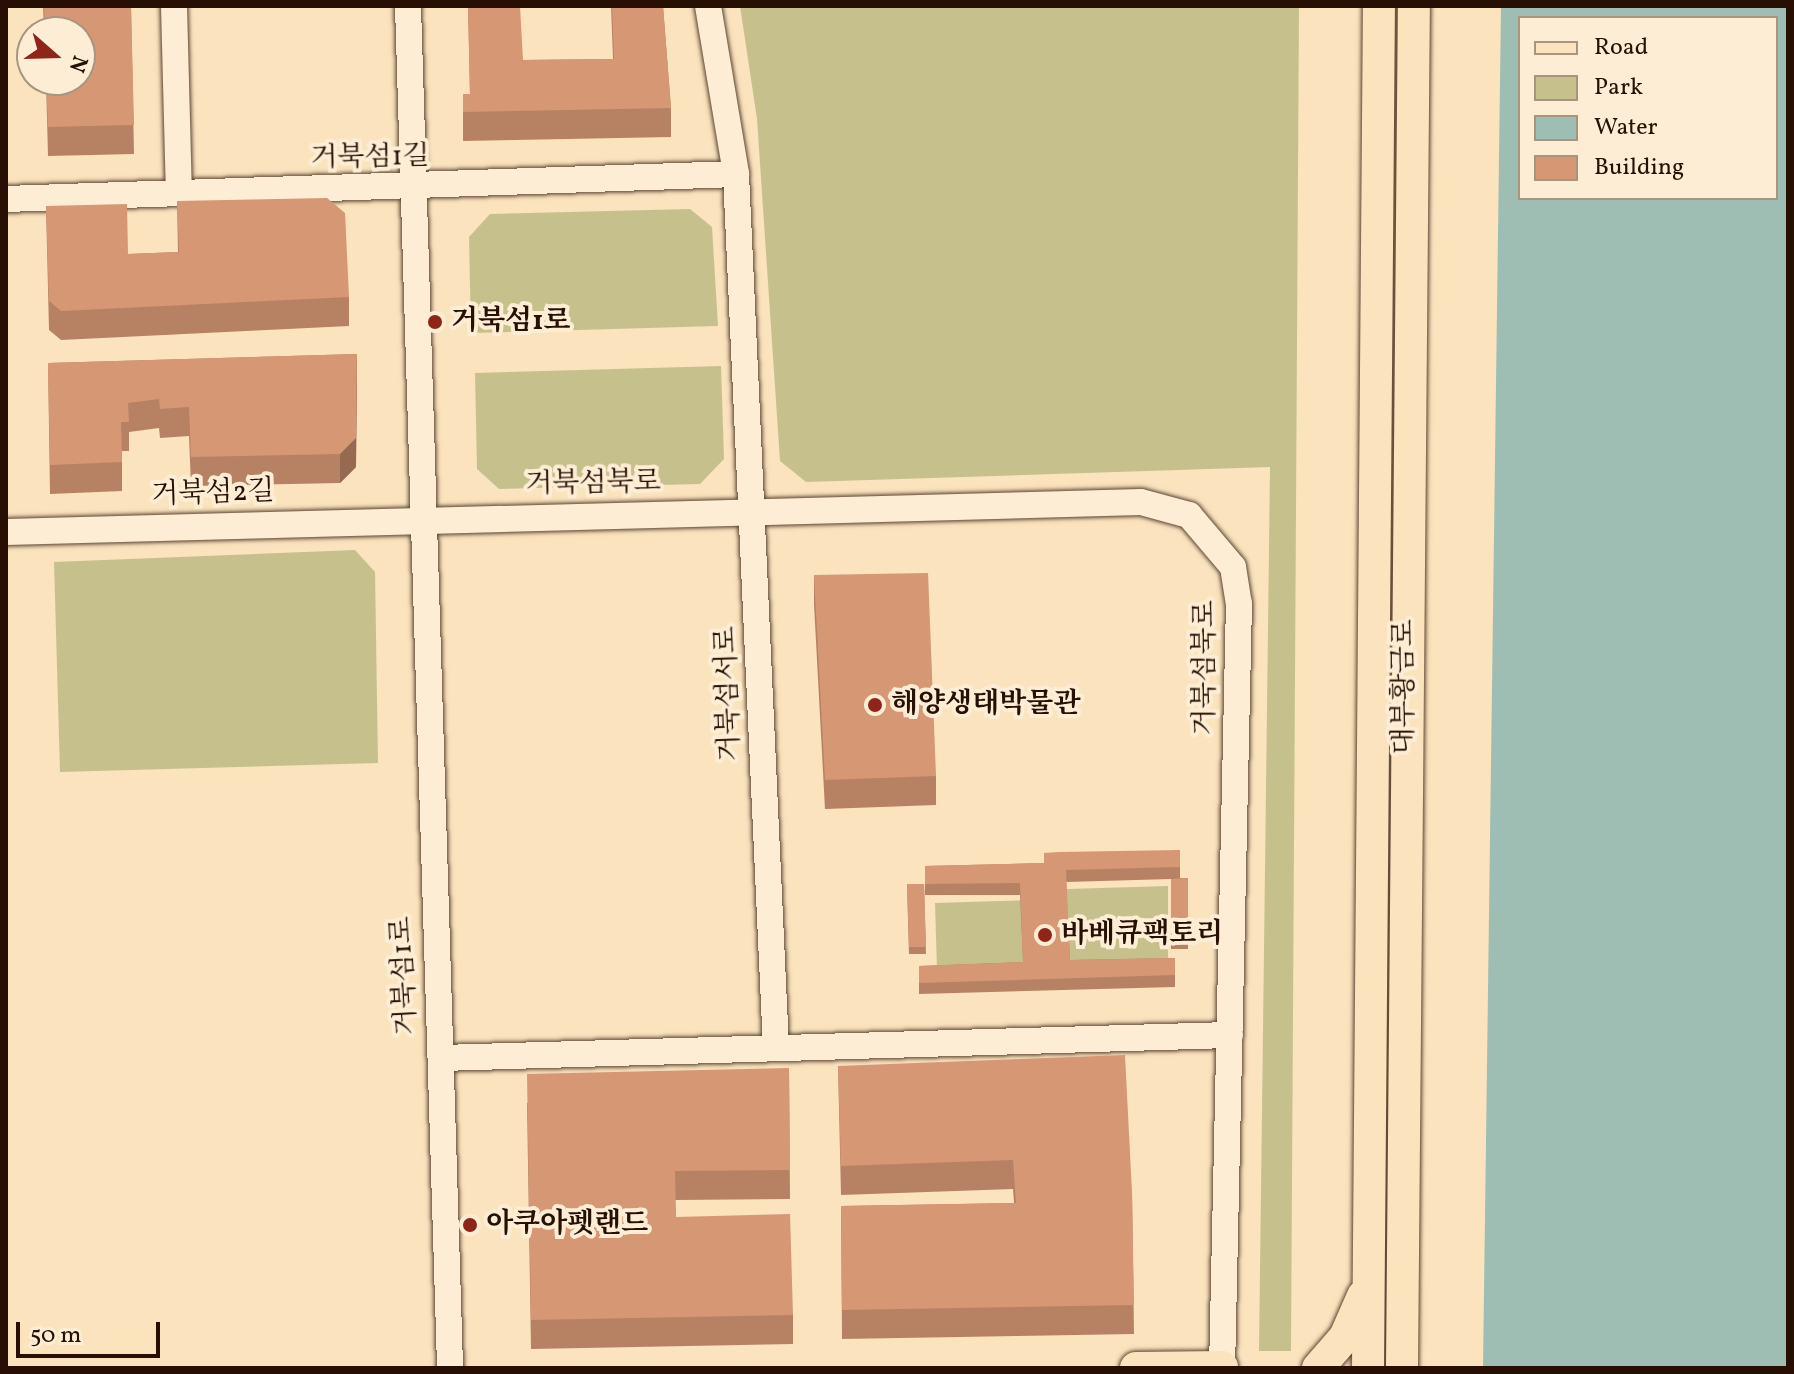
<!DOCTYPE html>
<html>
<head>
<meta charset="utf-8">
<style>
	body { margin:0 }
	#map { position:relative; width:1794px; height:1374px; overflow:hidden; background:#fae3bd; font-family:Vollkorn,"Noto Serif KR",serif }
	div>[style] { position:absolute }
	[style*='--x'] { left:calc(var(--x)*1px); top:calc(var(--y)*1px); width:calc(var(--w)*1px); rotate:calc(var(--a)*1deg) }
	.green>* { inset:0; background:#c6c18c }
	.water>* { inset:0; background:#9ebeb4 }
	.roads { filter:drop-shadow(0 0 2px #5c4532) drop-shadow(0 0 2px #5c4532) }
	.minor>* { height:26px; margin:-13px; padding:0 13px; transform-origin:13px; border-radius:13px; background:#fcedd4 }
	.major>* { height:32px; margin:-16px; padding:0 16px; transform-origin:16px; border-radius:16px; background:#fae3bd }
	.wall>* { inset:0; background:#b78264 }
	.shaded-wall>* { inset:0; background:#956a51 }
	.building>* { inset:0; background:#d59774 }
	.dots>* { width:22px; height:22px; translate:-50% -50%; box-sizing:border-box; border:4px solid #fcedd4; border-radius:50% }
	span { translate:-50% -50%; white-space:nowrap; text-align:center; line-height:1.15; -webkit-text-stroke:8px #fcedd4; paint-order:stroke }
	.street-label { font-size:28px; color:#271003 }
	.poi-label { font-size:28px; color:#271003; font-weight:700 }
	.left { translate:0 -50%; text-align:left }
	.frame { position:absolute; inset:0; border:8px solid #271003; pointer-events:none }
	.legend { position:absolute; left:1518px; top:16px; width:260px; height:184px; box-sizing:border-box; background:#fcedd4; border:2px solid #a79580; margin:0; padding:10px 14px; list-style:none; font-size:24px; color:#271003 }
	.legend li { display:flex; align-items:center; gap:16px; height:40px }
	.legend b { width:40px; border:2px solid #a79580 }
	.north { position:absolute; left:16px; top:16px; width:80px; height:80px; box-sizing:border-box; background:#fcedd4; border:2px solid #a79580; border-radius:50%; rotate:110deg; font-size:22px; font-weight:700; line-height:32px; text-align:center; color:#271003 }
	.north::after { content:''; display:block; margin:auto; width:28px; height:36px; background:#8f2418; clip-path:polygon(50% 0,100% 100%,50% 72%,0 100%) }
	.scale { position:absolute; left:16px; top:1322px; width:144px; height:36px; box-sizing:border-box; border:4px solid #271003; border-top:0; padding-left:10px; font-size:24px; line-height:28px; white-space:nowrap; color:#271003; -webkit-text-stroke:6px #fcedd4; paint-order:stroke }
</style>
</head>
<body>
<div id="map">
	<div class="green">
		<div style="clip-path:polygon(740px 6px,1299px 6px,1291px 1351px,1259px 1351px,1270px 467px,806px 482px,780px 461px,757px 119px)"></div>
		<div style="clip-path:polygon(690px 209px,712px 227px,718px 326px,471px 333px,469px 237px,490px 214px)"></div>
		<div style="clip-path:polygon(721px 366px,724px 459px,700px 484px,499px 489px,477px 469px,475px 373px)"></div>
		<div style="clip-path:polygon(355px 550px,375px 572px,378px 763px,60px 772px,54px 562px)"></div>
		<div style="clip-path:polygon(1168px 886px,1168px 964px,937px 970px,935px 903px,1034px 900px,1035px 890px)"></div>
	</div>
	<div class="water">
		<div style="clip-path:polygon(evenodd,1501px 6px,1788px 6px,1788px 1368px,1483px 1368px,1501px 6px,1520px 18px,1776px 18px,1776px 198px,1520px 198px,1520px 18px)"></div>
	</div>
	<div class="roads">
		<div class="minor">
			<div style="--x:174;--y:6;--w:187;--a:88.5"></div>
			<div style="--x:408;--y:6;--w:1363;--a:88.23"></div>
			<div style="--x:708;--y:6;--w:170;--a:80.5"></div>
			<div style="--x:736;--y:174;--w:875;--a:87.38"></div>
			<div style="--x:6;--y:199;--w:730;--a:-1.96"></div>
			<div style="--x:6;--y:532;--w:1135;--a:-1.51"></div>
			<div style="--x:1141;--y:502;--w:50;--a:15.2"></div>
			<div style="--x:1189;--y:515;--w:68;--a:49.8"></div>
			<div style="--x:1233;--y:567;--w:36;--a:81"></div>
			<div style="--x:1239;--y:603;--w:765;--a:91.27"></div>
			<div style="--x:441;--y:1058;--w:789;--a:-1.67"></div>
		</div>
		<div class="major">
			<div style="--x:1136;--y:1368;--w:86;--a:-0.7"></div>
			<div style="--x:1318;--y:1368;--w:41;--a:-48.9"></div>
			<div style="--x:1345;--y:1337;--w:45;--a:-66.3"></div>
			<div style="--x:1368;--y:1368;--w:1362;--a:-89.54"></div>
			<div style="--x:1402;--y:1368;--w:1362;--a:-89.5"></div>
		</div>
	</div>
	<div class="wall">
		<div style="clip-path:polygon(43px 6px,131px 6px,134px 154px,48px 156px,46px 80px,80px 80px,80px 32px,44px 32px)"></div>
		<div style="clip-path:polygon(468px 6px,523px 60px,613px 59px,611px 6px,663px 6px,671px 108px,671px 137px,463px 141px,463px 94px,470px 94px)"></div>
		<div style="clip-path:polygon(177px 201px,349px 297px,349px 326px,61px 340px,49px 330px,46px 206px,128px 254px,178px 252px)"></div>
		<div style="clip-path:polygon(357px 354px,356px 467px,340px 483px,191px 486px,189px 436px,160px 438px,159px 428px,129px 432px,129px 451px,122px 451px,122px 491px,50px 494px,48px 363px)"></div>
		<div style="clip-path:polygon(814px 575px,936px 776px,936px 805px,825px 809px,814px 604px)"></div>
		<div style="clip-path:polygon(1180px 850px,1180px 878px,1188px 878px,1188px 949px,1171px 949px,1171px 879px,1066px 882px,1070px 960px,1175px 958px,1175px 987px,919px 994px,919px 966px,1023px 962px,1020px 895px,925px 895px,925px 866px,1044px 863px)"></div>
		<div style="clip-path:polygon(907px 884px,924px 884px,926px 954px,909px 954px)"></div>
		<div style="clip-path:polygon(838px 1066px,1132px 1193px,1134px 1334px,842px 1339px,841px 1206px,1014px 1203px,1013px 1189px,841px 1195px)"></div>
		<div style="clip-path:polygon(789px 1068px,790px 1199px,675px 1200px,676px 1217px,793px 1315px,793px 1344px,531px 1349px,527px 1103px)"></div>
	</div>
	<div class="shaded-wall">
		<div style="clip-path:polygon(357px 354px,356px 467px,340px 483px,340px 454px)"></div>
	</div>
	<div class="building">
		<div style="clip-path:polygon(44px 6px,131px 6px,134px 125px,48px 127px,46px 80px,80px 80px,80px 32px,45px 32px)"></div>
		<div style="clip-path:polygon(468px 6px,520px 6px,523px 60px,614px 59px,612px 6px,663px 6px,671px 108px,463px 112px,463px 94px,470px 94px)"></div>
		<div style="clip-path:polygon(327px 198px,345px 213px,349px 297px,61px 311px,49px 301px,46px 206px,127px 204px,128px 254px,179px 252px,177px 201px)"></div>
		<div style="clip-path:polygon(357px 354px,356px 438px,340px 454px,191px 457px,189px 407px,160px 409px,159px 399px,128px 403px,129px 422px,121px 422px,122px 462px,50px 465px,48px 363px)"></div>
		<div style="clip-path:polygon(928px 573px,936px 776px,825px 780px,814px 575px)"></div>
		<div style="clip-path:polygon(1180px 850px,1180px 867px,1066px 870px,1070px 960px,1175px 958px,1175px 975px,919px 983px,919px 966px,1023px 962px,1020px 883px,925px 884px,925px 866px,1044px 863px,1044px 853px,1059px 852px)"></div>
		<div style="clip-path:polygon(1188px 878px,1188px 941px,1171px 942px,1171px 879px)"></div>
		<div style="clip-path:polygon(907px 884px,924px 884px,926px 947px,909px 947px)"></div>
		<div style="clip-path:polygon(1125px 1055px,1132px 1193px,1134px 1305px,842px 1310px,841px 1206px,1016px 1203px,1013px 1160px,841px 1166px,838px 1066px)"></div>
		<div style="clip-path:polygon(789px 1068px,790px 1170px,675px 1171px,676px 1217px,790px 1214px,793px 1315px,531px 1320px,527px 1074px)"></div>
	</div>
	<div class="dots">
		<div style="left:435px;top:322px;background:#8f2418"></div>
		<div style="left:875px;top:705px;background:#8f2418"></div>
		<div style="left:1045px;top:935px;background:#8f2418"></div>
		<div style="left:470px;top:1225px;background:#8f2418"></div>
	</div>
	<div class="street-label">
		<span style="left:370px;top:158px;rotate:-1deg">거북섬1길</span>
		<span style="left:593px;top:484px;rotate:-1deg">거북섬북로</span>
		<span style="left:213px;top:494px;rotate:-2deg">거북섬2길</span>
		<span style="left:1206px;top:668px;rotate:-90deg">거북섬북로</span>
		<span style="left:1405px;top:687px;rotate:-90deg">대부황금로</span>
		<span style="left:729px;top:694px;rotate:-92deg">거북섬서로</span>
		<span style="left:405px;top:976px;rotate:-93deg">거북섬1로</span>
	</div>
	<div class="poi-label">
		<span class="left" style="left:451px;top:322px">거북섬1로</span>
		<span class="left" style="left:891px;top:705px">해양생태박물관</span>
		<span class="left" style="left:1061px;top:935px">바베큐팩토리</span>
		<span class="left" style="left:486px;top:1225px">아쿠아펫랜드</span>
	</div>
	<div class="frame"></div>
	<ul class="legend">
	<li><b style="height:10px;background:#fae3bd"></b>Road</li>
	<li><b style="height:22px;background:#c6c18c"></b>Park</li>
	<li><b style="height:22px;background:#9ebeb4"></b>Water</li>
	<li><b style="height:22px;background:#d59774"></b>Building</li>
	</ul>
	<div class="north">N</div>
	<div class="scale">50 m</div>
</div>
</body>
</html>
